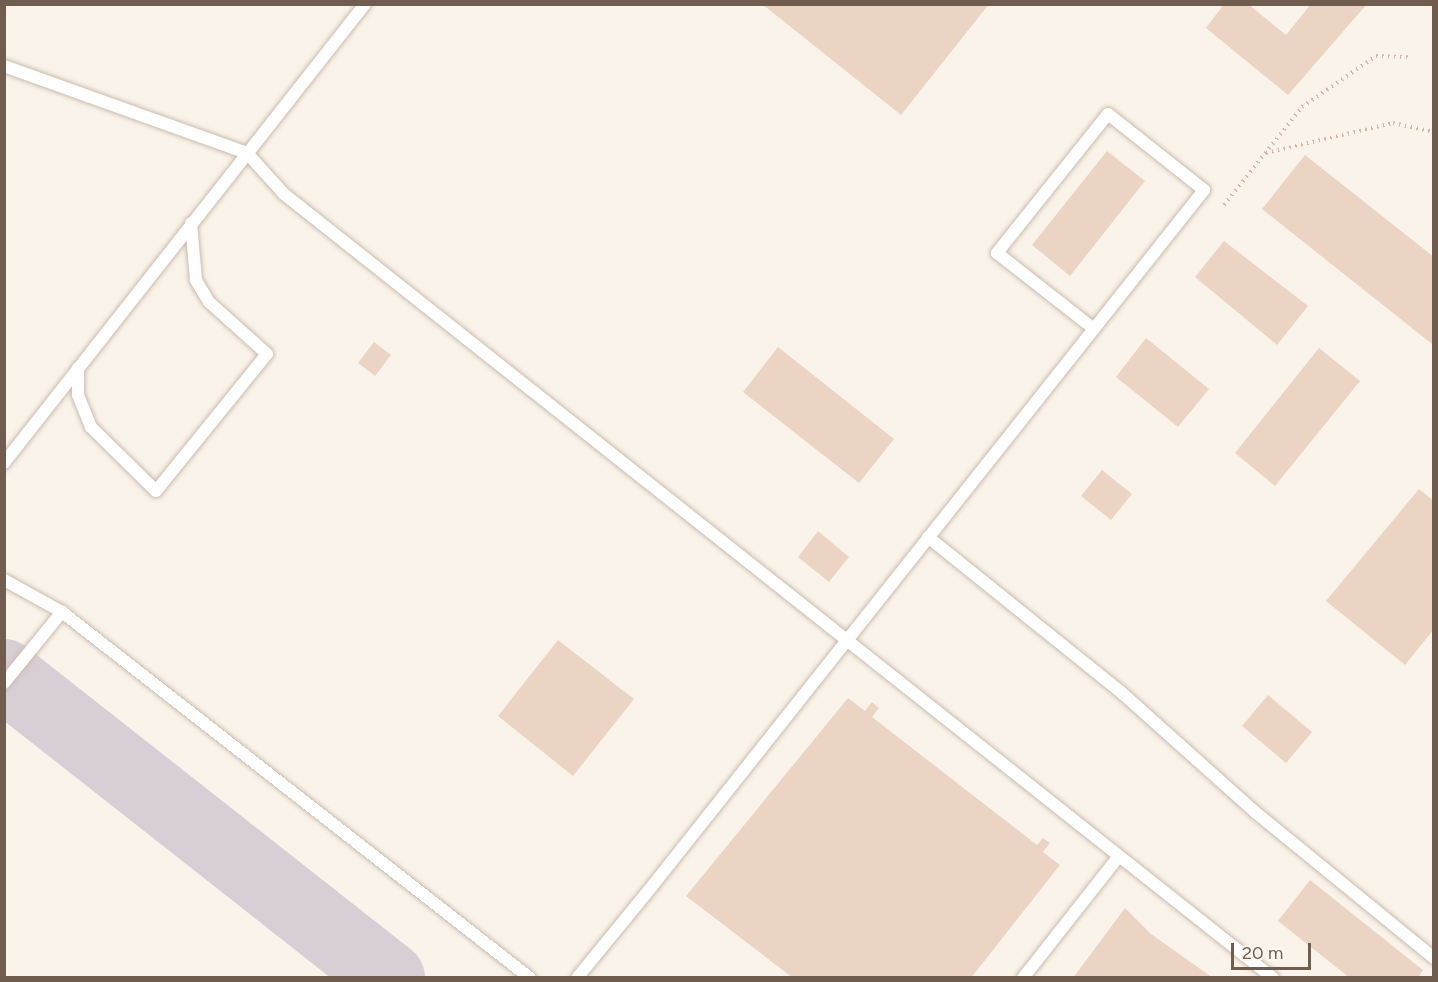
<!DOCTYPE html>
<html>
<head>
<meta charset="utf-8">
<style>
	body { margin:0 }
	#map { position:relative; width:1438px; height:982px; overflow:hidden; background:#faf3e9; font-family:Figtree,sans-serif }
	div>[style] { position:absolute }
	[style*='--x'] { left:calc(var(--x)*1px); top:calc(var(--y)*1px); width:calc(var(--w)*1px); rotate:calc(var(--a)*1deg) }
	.taxiway>* { height:72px; margin:-36px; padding:0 36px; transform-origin:36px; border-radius:36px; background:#d8ced6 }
	.building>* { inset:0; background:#ecd4c4 }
	.path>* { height:4px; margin-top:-2px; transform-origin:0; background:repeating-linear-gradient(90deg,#d1b8a7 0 1.5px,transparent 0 6px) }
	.roads { filter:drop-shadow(0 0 2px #cbbcb0) drop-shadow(0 0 2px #cbbcb0) }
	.lane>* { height:12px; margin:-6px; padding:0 6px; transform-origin:6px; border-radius:6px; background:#fff }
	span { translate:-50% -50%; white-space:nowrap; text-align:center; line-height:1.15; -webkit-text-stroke:5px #fdf8ef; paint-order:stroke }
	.frame { position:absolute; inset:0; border:6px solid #715c50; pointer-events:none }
	.scale { position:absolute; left:1231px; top:943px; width:80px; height:27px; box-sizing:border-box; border:3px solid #715c50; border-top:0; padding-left:8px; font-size:18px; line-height:21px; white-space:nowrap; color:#715c50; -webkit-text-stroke:4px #fdf8ef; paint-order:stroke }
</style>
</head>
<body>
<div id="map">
	<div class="taxiway">
		<div style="--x:4;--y:675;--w:490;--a:38.2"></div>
	</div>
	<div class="building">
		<div style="clip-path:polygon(762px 4px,989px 4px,901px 115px)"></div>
		<div style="clip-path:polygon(1224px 4px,1248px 4px,1286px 35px,1311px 4px,1367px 4px,1288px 95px,1206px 28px)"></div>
		<div style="clip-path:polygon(1107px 151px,1145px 181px,1070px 276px,1032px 245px)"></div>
		<div style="clip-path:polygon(1305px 155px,1434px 257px,1432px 344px,1262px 209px)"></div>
		<div style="clip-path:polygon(1224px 241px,1308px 306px,1277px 345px,1195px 277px)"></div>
		<div style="clip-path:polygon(1146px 338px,1209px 389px,1178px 427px,1116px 377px)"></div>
		<div style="clip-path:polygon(374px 342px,391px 355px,375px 376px,358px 363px)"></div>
		<div style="clip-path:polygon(778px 347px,894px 439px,859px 483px,743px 392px)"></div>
		<div style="clip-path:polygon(1319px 348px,1360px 381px,1275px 486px,1235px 453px)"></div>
		<div style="clip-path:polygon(1102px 470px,1132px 494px,1111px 520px,1081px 496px)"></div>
		<div style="clip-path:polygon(1419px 489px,1434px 501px,1434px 629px,1405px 665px,1326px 601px)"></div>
		<div style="clip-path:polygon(818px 531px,849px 557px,829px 582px,798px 557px)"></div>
		<div style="clip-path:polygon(558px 640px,634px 699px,573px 776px,498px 716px)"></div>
		<div style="clip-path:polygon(1268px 695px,1312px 732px,1286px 763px,1242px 726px)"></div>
		<div style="clip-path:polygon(848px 698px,865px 711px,872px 702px,879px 708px,872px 717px,1037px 845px,1043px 838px,1050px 843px,1043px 852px,1060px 865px,971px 978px,793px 978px,686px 896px)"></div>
		<div style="clip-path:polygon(1310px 880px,1423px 970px,1418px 978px,1350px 978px,1278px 921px)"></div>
		<div style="clip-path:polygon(1125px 908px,1151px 934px,1213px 978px,1073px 978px)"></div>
	</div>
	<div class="path">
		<div style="--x:1266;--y:153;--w:130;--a:-13.3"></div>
		<div style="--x:1393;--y:123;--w:42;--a:12.4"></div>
		<div style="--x:1224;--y:205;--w:125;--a:-51.5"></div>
		<div style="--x:1302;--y:107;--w:90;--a:-34.6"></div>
		<div style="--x:1376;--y:56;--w:34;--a:2"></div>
	</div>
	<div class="roads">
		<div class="lane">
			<div style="--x:4;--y:66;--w:258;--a:19.7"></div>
			<div style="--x:247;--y:153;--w:55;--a:47.9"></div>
			<div style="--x:284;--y:194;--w:1262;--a:38.4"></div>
			<div style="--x:78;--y:368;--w:27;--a:90"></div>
			<div style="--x:78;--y:395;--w:35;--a:68"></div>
			<div style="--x:91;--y:427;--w:91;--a:44.6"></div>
			<div style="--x:156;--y:491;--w:176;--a:-51"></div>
			<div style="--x:267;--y:354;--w:78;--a:-138.1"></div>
			<div style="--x:209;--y:302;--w:26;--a:-121"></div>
			<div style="--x:196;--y:280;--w:57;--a:-95"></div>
			<div style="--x:4;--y:463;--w:584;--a:-51.82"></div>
			<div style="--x:928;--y:537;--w:249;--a:38.8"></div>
			<div style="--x:1122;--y:693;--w:178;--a:41.8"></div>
			<div style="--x:1255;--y:812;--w:231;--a:39.2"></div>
			<div style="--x:4;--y:580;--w:66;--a:28.9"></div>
			<div style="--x:62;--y:612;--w:594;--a:38.03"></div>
			<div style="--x:4;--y:683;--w:92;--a:-50.8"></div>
			<div style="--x:577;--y:978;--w:120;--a:-50.7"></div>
			<div style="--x:653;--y:885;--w:887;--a:-51.59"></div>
			<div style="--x:1204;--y:190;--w:122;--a:-141.6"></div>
			<div style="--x:1108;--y:114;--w:178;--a:128.6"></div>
			<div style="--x:997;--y:253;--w:123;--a:38.1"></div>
			<div style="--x:1023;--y:978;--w:155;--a:-51.8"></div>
		</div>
	</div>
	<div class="frame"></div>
	<div class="scale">20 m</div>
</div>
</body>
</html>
